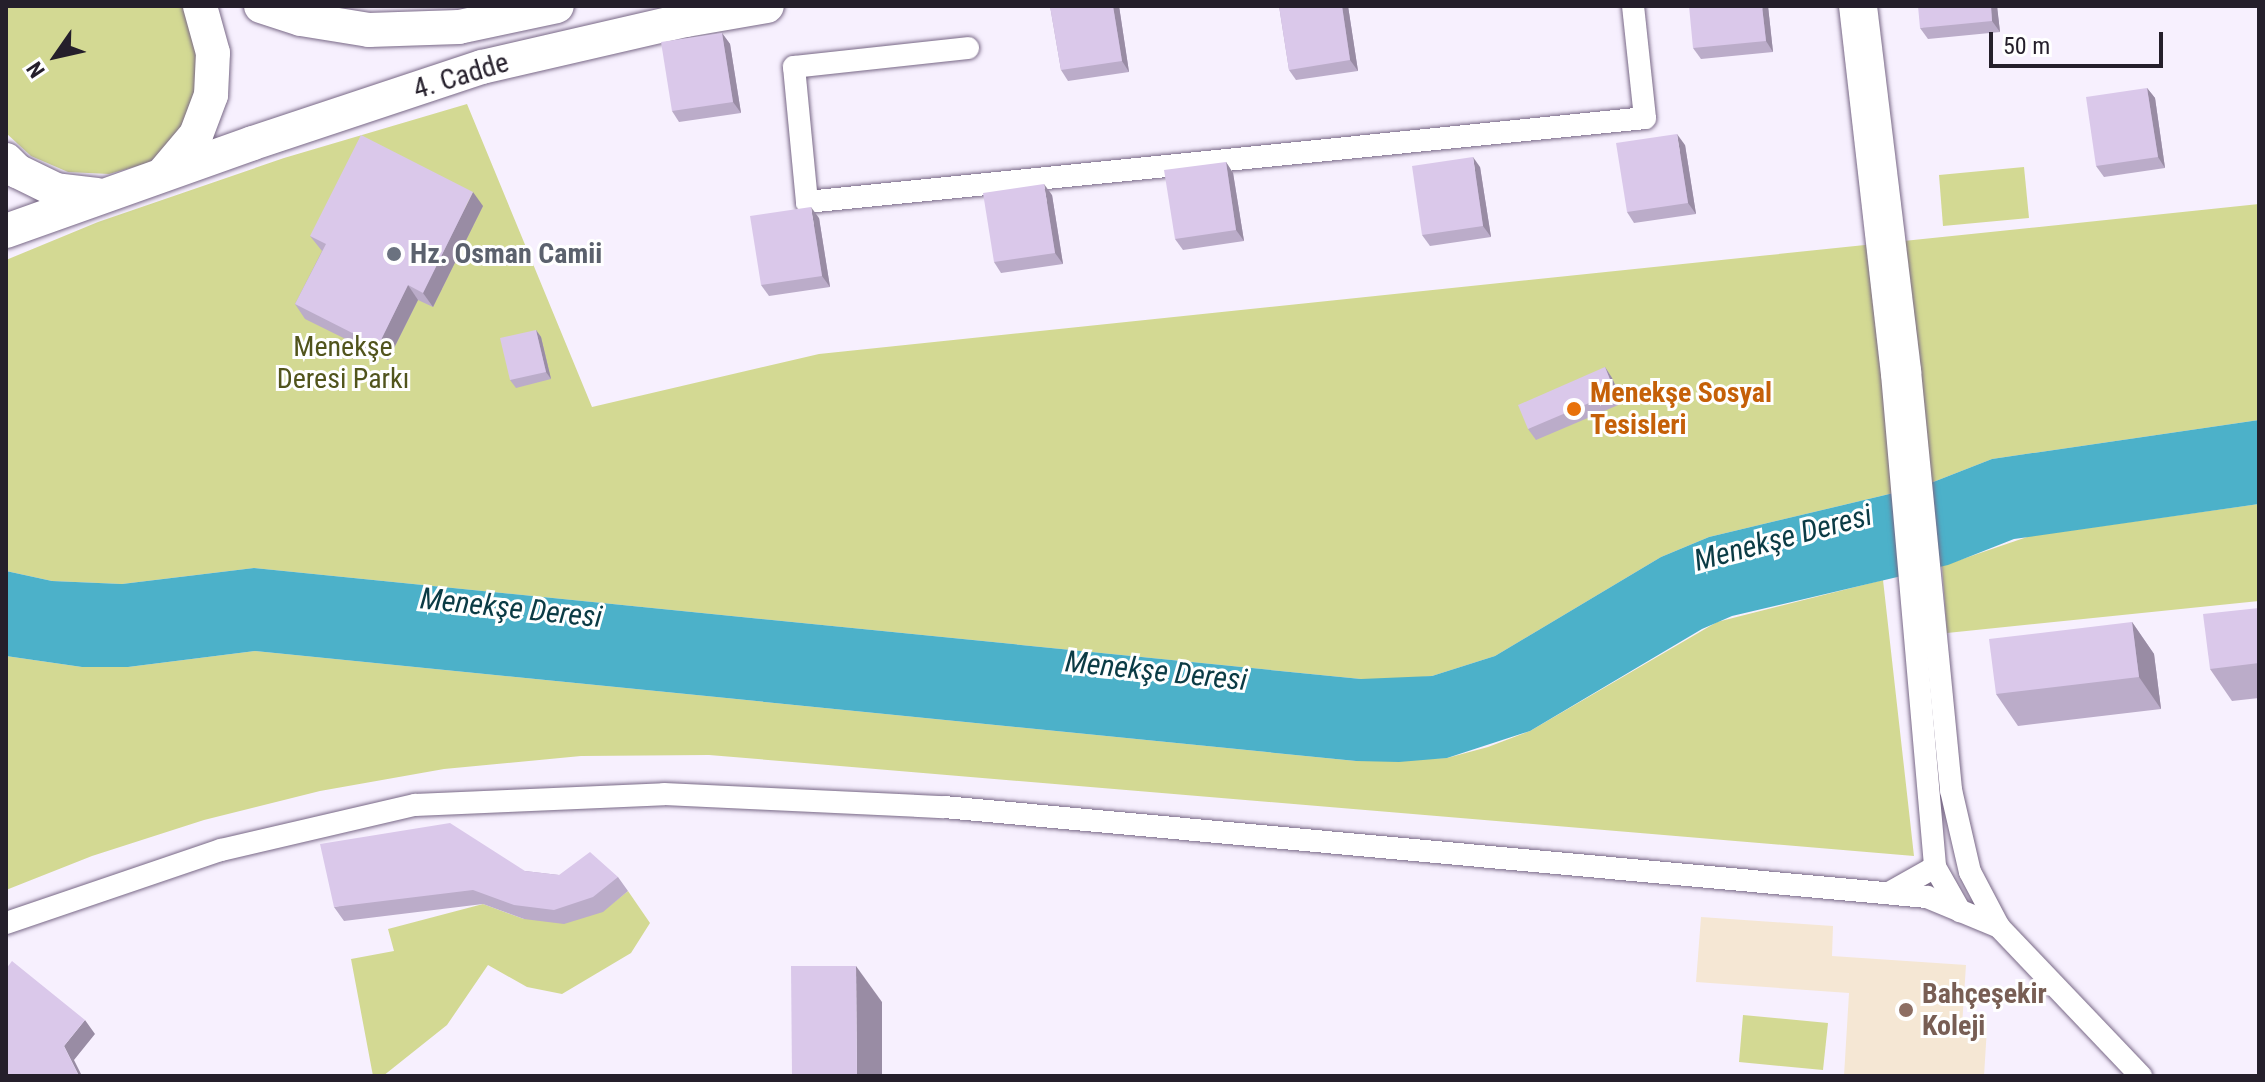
<!DOCTYPE html>
<html>
<head>
<meta charset="utf-8">
<style>
	body { margin:0 }
	#map { position:relative; width:2265px; height:1082px; overflow:hidden; background:#f7f0fe; font-family:"Roboto Condensed",sans-serif }
	div>[style] { position:absolute }
	[style*='--x'] { left:calc(var(--x)*1px); top:calc(var(--y)*1px); width:calc(var(--w)*1px); rotate:calc(var(--a)*1deg) }
	.education>* { inset:0; background:#f5e7d4 }
	.green>* { inset:0; background:#d3d993 }
	.water>* { inset:0; background:#4cb1c9 }
	.roads { filter:drop-shadow(0 0 2px #786886) drop-shadow(0 0 2px #786886) }
	.minor>* { height:22px; margin:-11px; padding:0 11px; transform-origin:11px; border-radius:11px; background:#fff }
	.primary>* { height:34px; margin:-17px; padding:0 17px; transform-origin:17px; border-radius:17px; background:#fff }
	.wall>* { inset:0; background:#bbacc9 }
	.shaded-wall>* { inset:0; background:#998ca4 }
	.building>* { inset:0; background:#dac8ea }
	.dots>* { width:22px; height:22px; translate:-50% -50%; box-sizing:border-box; border:4px solid #fff; border-radius:50% }
	span { translate:-50% -50%; white-space:nowrap; text-align:center; line-height:1.15; -webkit-text-stroke:6px #fff; paint-order:stroke }
	.street-label { font-size:28px; color:#251f2b }
	.worship-label { font-size:28px; color:#5b616d; font-weight:700 }
	.left { translate:0 -50%; text-align:left }
	.park-label { font-size:28px; color:#51541c }
	.food-label { font-size:28px; color:#c56008; font-weight:700 }
	.education-label { font-size:28px; color:#785e54; font-weight:700 }
	.water-label { font-size:30px; color:#0b3b45; font-style:italic }
	.frame { position:absolute; inset:0; border:8px solid #251f2b; pointer-events:none }
	.north { position:absolute; left:16px; top:16px; width:80px; height:80px; -webkit-text-stroke:6px #fff; paint-order:stroke; rotate:236deg; font-size:22px; font-weight:700; line-height:32px; text-align:center; color:#251f2b }
	.north::after { content:''; display:block; margin:auto; width:28px; height:36px; background:#251f2b; clip-path:polygon(50% 0,100% 100%,50% 72%,0 100%) }
	.scale { position:absolute; left:1989px; top:32px; width:174px; height:36px; box-sizing:border-box; border:4px solid #251f2b; border-top:0; padding-left:10px; font-size:24px; line-height:28px; white-space:nowrap; color:#251f2b; -webkit-text-stroke:6px #fff; paint-order:stroke }
</style>
</head>
<body>
<div id="map">
	<div class="education">
		<div style="clip-path:polygon(1701px 917px,1833px 926px,1832px 956px,1966px 965px,1962px 1026px,1987px 1028px,1984px 1076px,1844px 1076px,1849px 993px,1696px 982px)"></div>
	</div>
	<div class="green">
		<div style="clip-path:polygon(6px 6px,200px 6px,213px 65px,181px 139px,148px 163px,109px 174px,68px 172px,31px 156px,6px 133px)"></div>
		<div style="clip-path:polygon(467px 104px,592px 407px,819px 354px,2259px 204px,2259px 420px,1992px 459px,1923px 486px,1709px 537px,1661px 557px,1495px 656px,1432px 676px,1396px 680px,1361px 679px,254px 568px,122px 584px,52px 581px,6px 571px,6px 260px,98px 222px,284px 158px)"></div>
		<div style="clip-path:polygon(2024px 167px,2029px 218px,1943px 226px,1939px 175px)"></div>
		<div style="clip-path:polygon(2259px 504px,2259px 601px,1947px 633px,1942px 566px,2030px 536px)"></div>
		<div style="clip-path:polygon(1883px 580px,1914px 856px,709px 755px,581px 756px,444px 769px,320px 791px,204px 820px,92px 856px,6px 890px,6px 656px,82px 667px,128px 667px,255px 651px,1356px 761px,1447px 758px,1488px 747px,1530px 731px,1717px 622px)"></div>
		<div style="clip-path:polygon(628px 891px,650px 923px,631px 953px,562px 994px,527px 987px,488px 965px,447px 1025px,383px 1076px,373px 1076px,351px 959px,394px 951px,388px 929px,483px 904px,524px 919px,603px 911px)"></div>
		<div style="clip-path:polygon(1743px 1015px,1828px 1023px,1823px 1070px,1739px 1062px)"></div>
	</div>
	<div class="water">
		<div style="clip-path:polygon(2259px 420px,2259px 504px,2014px 539px,1948px 565px,1732px 616px,1702px 629px,1530px 731px,1447px 758px,1399px 762px,1356px 761px,255px 651px,128px 667px,82px 667px,6px 656px,6px 571px,52px 581px,122px 584px,254px 568px,1361px 679px,1432px 676px,1495px 656px,1661px 557px,1709px 537px,1923px 486px,1992px 459px)"></div>
	</div>
	<div class="roads">
		<div class="minor">
			<div style="--x:1850;--y:6;--w:370;--a:83.5"></div>
			<div style="--x:1892;--y:374;--w:495;--a:85"></div>
			<div style="--x:1935;--y:867;--w:53;--a:150.5"></div>
			<div style="--x:1866;--y:6;--w:368;--a:83.1"></div>
			<div style="--x:1910;--y:371;--w:421;--a:84.4"></div>
			<div style="--x:1951;--y:790;--w:84;--a:77"></div>
			<div style="--x:1970;--y:872;--w:62;--a:62.2"></div>
			<div style="--x:968;--y:48;--w:175;--a:173.8"></div>
			<div style="--x:794;--y:67;--w:136;--a:84.5"></div>
			<div style="--x:807;--y:202;--w:842;--a:-5.72"></div>
			<div style="--x:1645;--y:118;--w:113;--a:-96.1"></div>
			<div style="--x:1935;--y:867;--w:51;--a:60.4"></div>
			<div style="--x:6;--y:923;--w:227;--a:-18.8"></div>
			<div style="--x:221;--y:850;--w:199;--a:-13.1"></div>
			<div style="--x:415;--y:805;--w:249;--a:-2.5"></div>
			<div style="--x:664;--y:794;--w:280;--a:2.7"></div>
			<div style="--x:944;--y:807;--w:987;--a:5.23"></div>
			<div style="--x:1927;--y:897;--w:78;--a:22.6"></div>
			<div style="--x:1999;--y:927;--w:206;--a:46.4"></div>
		</div>
		<div class="primary">
			<div style="--x:261;--y:6;--w:42;--a:18"></div>
			<div style="--x:301;--y:19;--w:69;--a:9.2"></div>
			<div style="--x:369;--y:30;--w:90;--a:-1.9"></div>
			<div style="--x:459;--y:27;--w:100;--a:-12.1"></div>
			<div style="--x:6;--y:160;--w:16;--a:45"></div>
			<div style="--x:17;--y:171;--w:43;--a:26"></div>
			<div style="--x:56;--y:190;--w:41;--a:7"></div>
			<div style="--x:163;--y:174;--w:51;--a:-49.8"></div>
			<div style="--x:196;--y:135;--w:43;--a:-69.4"></div>
			<div style="--x:211;--y:95;--w:42;--a:-87.3"></div>
			<div style="--x:213;--y:53;--w:49;--a:-105.5"></div>
			<div style="--x:6;--y:231;--w:262;--a:-19.6"></div>
			<div style="--x:253;--y:143;--w:241;--a:-18.4"></div>
			<div style="--x:482;--y:67;--w:209;--a:-13"></div>
			<div style="--x:686;--y:20;--w:82;--a:-9.8"></div>
		</div>
	</div>
	<div class="wall">
		<div style="clip-path:polygon(1050px 6px,1119px 6px,1129px 72px,1068px 81px,1061px 70px)"></div>
		<div style="clip-path:polygon(1279px 6px,1348px 6px,1358px 71px,1296px 80px,1289px 70px)"></div>
		<div style="clip-path:polygon(1768px 6px,1773px 52px,1701px 59px,1693px 48px)"></div>
		<div style="clip-path:polygon(1997px 6px,2000px 32px,1928px 39px,1920px 28px)"></div>
		<div style="clip-path:polygon(722px 33px,730px 44px,741px 113px,679px 122px,672px 111px)"></div>
		<div style="clip-path:polygon(2147px 88px,2155px 98px,2165px 168px,2104px 177px,2096px 166px)"></div>
		<div style="clip-path:polygon(1685px 145px,1696px 214px,1634px 223px,1627px 212px)"></div>
		<div style="clip-path:polygon(1226px 162px,1233px 173px,1244px 241px,1183px 250px,1175px 239px)"></div>
		<div style="clip-path:polygon(1480px 167px,1491px 237px,1430px 246px,1422px 235px)"></div>
		<div style="clip-path:polygon(1052px 195px,1063px 264px,1001px 273px,994px 262px)"></div>
		<div style="clip-path:polygon(483px 206px,433px 307px,418px 300px,388px 360px,305px 319px,295px 304px,322px 251px,310px 236px)"></div>
		<div style="clip-path:polygon(819px 218px,830px 287px,769px 296px,761px 285px)"></div>
		<div style="clip-path:polygon(536px 330px,541px 337px,551px 379px,516px 388px,510px 380px)"></div>
		<div style="clip-path:polygon(1605px 367px,1612px 378px,1623px 403px,1536px 440px,1528px 429px)"></div>
		<div style="clip-path:polygon(2259px 608px,2259px 698px,2232px 701px,2210px 669px)"></div>
		<div style="clip-path:polygon(2132px 622px,2154px 654px,2161px 709px,2018px 726px,1996px 694px)"></div>
		<div style="clip-path:polygon(525px 871px,559px 875px,618px 877px,628px 891px,603px 912px,564px 924px,524px 919px,483px 904px,344px 921px,334px 907px)"></div>
	</div>
	<div class="shaded-wall">
		<div style="clip-path:polygon(1113px 6px,1119px 6px,1129px 72px,1122px 61px)"></div>
		<div style="clip-path:polygon(1342px 6px,1348px 6px,1358px 71px,1350px 60px)"></div>
		<div style="clip-path:polygon(1762px 6px,1768px 6px,1773px 52px,1766px 41px)"></div>
		<div style="clip-path:polygon(1991px 6px,1997px 6px,2000px 32px,1992px 21px)"></div>
		<div style="clip-path:polygon(722px 33px,730px 44px,741px 113px,733px 102px)"></div>
		<div style="clip-path:polygon(2147px 88px,2155px 98px,2165px 168px,2158px 157px)"></div>
		<div style="clip-path:polygon(1677px 134px,1685px 145px,1696px 214px,1688px 203px)"></div>
		<div style="clip-path:polygon(1473px 157px,1480px 167px,1491px 237px,1483px 226px)"></div>
		<div style="clip-path:polygon(1226px 162px,1233px 173px,1244px 241px,1236px 230px)"></div>
		<div style="clip-path:polygon(1044px 184px,1052px 195px,1063px 264px,1055px 253px)"></div>
		<div style="clip-path:polygon(473px 192px,483px 206px,433px 307px,423px 293px)"></div>
		<div style="clip-path:polygon(811px 207px,819px 218px,830px 287px,822px 276px)"></div>
		<div style="clip-path:polygon(408px 285px,418px 300px,388px 360px,378px 346px)"></div>
		<div style="clip-path:polygon(536px 330px,541px 337px,551px 379px,546px 372px)"></div>
		<div style="clip-path:polygon(1605px 367px,1612px 378px,1623px 403px,1615px 392px)"></div>
		<div style="clip-path:polygon(2132px 622px,2154px 654px,2161px 709px,2139px 677px)"></div>
		<div style="clip-path:polygon(856px 966px,882px 1002px,882px 1076px,857px 1076px)"></div>
		<div style="clip-path:polygon(85px 1020px,95px 1034px,74px 1060px,82px 1076px,79px 1076px,64px 1046px)"></div>
	</div>
	<div class="building">
		<div style="clip-path:polygon(1050px 6px,1113px 6px,1122px 61px,1061px 70px)"></div>
		<div style="clip-path:polygon(1279px 6px,1342px 6px,1350px 60px,1289px 70px)"></div>
		<div style="clip-path:polygon(1689px 6px,1762px 6px,1766px 41px,1693px 48px)"></div>
		<div style="clip-path:polygon(1918px 6px,1991px 6px,1992px 21px,1920px 28px)"></div>
		<div style="clip-path:polygon(722px 33px,733px 102px,672px 111px,661px 42px)"></div>
		<div style="clip-path:polygon(2147px 88px,2158px 157px,2096px 166px,2086px 97px)"></div>
		<div style="clip-path:polygon(1677px 134px,1688px 203px,1627px 212px,1616px 143px)"></div>
		<div style="clip-path:polygon(361px 135px,473px 192px,423px 293px,408px 285px,378px 346px,295px 304px,326px 244px,310px 236px)"></div>
		<div style="clip-path:polygon(1473px 157px,1483px 226px,1422px 235px,1412px 166px)"></div>
		<div style="clip-path:polygon(1226px 162px,1236px 230px,1175px 239px,1164px 170px)"></div>
		<div style="clip-path:polygon(1044px 184px,1055px 253px,994px 262px,983px 193px)"></div>
		<div style="clip-path:polygon(811px 207px,822px 276px,761px 285px,750px 216px)"></div>
		<div style="clip-path:polygon(536px 330px,546px 372px,510px 380px,500px 338px)"></div>
		<div style="clip-path:polygon(1605px 367px,1615px 392px,1528px 429px,1518px 405px)"></div>
		<div style="clip-path:polygon(2259px 608px,2259px 663px,2210px 669px,2203px 614px)"></div>
		<div style="clip-path:polygon(2132px 622px,2139px 677px,1996px 694px,1989px 639px)"></div>
		<div style="clip-path:polygon(450px 823px,525px 871px,559px 875px,590px 852px,618px 877px,593px 897px,554px 910px,514px 905px,473px 890px,334px 907px,320px 844px)"></div>
		<div style="clip-path:polygon(12px 961px,85px 1020px,64px 1046px,79px 1076px,6px 1076px,6px 969px)"></div>
		<div style="clip-path:polygon(791px 966px,856px 966px,857px 1076px,792px 1076px)"></div>
	</div>
	<div class="dots">
		<div style="left:394px;top:254px;background:#6b7280"></div>
		<div style="left:1574px;top:409px;background:#e8710a"></div>
		<div style="left:1906px;top:1010px;background:#8d6e63"></div>
	</div>
	<div class="street-label">
		<span style="left:461px;top:76px;rotate:-17deg">4. Cadde</span>
	</div>
	<div class="worship-label">
		<span class="left" style="left:410px;top:254px">Hz. Osman Camii</span>
	</div>
	<div class="park-label">
		<span style="left:343px;top:363px">Menekşe<br>Deresi Parkı</span>
	</div>
	<div class="food-label">
		<span class="left" style="left:1590px;top:409px">Menekşe Sosyal<br>Tesisleri</span>
	</div>
	<div class="education-label">
		<span class="left" style="left:1922px;top:1010px">Bahçeşekir<br>Koleji</span>
	</div>
	<div class="water-label">
		<span style="left:1783px;top:538px;rotate:-15deg">Menekşe Deresi</span>
		<span style="left:511px;top:608px;rotate:6deg">Menekşe Deresi</span>
		<span style="left:1156px;top:671px;rotate:6deg">Menekşe Deresi</span>
	</div>
	<div class="frame"></div>
	<div class="north">N</div>
	<div class="scale">50 m</div>
</div>
</body>
</html>
